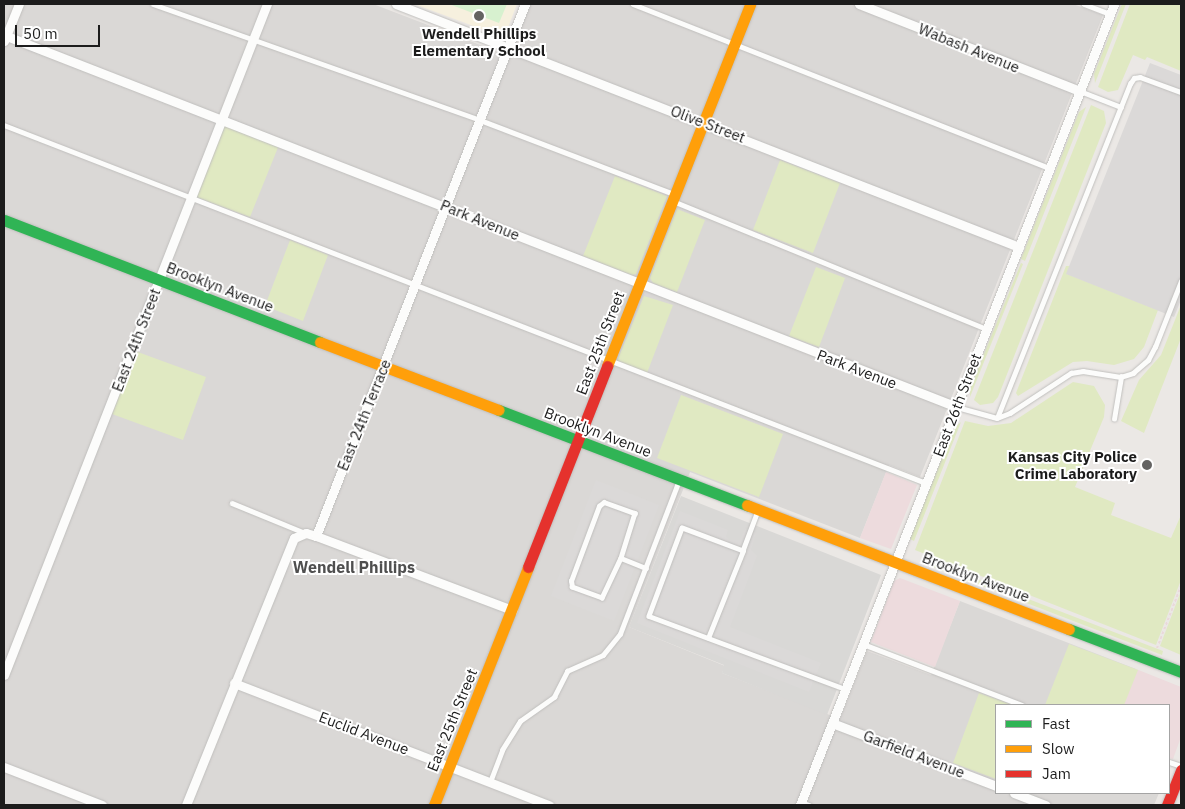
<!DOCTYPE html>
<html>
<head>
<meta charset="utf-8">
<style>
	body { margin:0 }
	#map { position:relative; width:1185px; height:809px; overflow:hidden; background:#ebe8e5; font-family:"IBM Plex Sans",sans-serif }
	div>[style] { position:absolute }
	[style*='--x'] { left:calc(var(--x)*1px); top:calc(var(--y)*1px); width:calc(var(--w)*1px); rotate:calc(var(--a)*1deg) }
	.residential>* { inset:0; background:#dad8d6 }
	.commercial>* { inset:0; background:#eddbdd }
	.education>* { inset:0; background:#f6f0de }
	.religious>* { inset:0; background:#d9d8d6 }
	.grass>* { inset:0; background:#e0e9c2 }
	.park>* { inset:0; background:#d7f1cf }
	.parking>* { inset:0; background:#dbd9d8 }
	.path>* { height:2px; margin-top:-1px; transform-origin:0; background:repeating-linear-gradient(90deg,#ead8da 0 2.5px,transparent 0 5px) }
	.roads { filter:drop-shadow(0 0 1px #c0bfbd) drop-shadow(0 0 1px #c0bfbd) }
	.lane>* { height:4.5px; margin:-2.25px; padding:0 2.25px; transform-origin:2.25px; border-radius:2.25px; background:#fcfcfb }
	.street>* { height:9px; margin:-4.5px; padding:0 4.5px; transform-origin:4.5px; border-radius:4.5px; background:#fcfcfb }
	.fast>* { height:11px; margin:-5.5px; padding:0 5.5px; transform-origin:5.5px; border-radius:5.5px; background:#30b455 }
	.slow>* { height:11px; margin:-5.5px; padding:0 5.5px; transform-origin:5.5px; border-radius:5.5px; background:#ff9f0a }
	.jam>* { height:11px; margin:-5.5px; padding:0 5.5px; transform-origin:5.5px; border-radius:5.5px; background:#e5322d }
	.dots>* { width:14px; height:14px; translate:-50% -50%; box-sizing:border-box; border:2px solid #fff; border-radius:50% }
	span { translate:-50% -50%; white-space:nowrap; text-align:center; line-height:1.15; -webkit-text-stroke:4px #fff; paint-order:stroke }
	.poi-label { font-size:15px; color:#1c1c1c; font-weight:700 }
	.right { translate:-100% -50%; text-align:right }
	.street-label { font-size:15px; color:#1c1c1c }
	.neighbourhood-label { font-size:16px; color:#4f4f4f; font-weight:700 }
	.frame { position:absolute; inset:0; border:5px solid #1c1c1c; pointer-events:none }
	.legend { position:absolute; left:995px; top:704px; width:175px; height:90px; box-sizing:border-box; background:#fff; border:1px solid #a4a4a4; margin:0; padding:6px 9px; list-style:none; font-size:15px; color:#1c1c1c }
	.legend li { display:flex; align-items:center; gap:10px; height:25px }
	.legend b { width:25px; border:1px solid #a4a4a4 }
	.scale { position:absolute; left:15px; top:25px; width:85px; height:22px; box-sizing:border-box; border:2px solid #1c1c1c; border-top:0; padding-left:6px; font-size:15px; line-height:18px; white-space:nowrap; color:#1c1c1c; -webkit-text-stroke:4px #fff; paint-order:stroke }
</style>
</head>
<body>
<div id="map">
	<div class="residential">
		<div style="clip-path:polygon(4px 4px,373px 4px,509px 56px,530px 4px,1073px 4px,1103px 15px,920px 477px,889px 465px,860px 538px,690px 472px,629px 627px,725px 666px,722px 673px,840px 719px,867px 651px,931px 675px,960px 601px,1136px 669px,1123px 705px,996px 705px,996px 793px,1159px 793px,1154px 805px,4px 805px)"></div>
	</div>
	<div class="commercial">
		<div style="clip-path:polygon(886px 472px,917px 485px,891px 549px,860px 538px)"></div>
		<div style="clip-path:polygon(900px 578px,960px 601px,935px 667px,871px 642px,894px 581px)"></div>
		<div style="clip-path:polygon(1136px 669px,1181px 687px,1181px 737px,1173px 759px,1169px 758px,1169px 705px,1123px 705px)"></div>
	</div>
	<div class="education">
		<div style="clip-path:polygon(414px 4px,517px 4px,507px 30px,498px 35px)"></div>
	</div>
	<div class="religious">
		<div style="clip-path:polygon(681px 496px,881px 575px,827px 715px,722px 673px,724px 665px,629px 627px)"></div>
	</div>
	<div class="grass">
		<div style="clip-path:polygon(1122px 4px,1126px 4px,1095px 83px,1094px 74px)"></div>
		<div style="clip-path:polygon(1130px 4px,1181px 4px,1181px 71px,1147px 57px,1145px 60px,1133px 55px,1118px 90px,1108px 92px,1098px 87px)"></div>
		<div style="clip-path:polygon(1091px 105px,1104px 111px,1106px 123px,998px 397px,993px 403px,980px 405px,974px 400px)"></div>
		<div style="clip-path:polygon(1086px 107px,1025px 261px,1021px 259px,1079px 112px)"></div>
		<div style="clip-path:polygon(225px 123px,279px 145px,250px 217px,196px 197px)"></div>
		<div style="clip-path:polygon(780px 160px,840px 183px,813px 253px,753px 230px)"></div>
		<div style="clip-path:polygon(615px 176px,667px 196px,636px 274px,632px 275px,583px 256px)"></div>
		<div style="clip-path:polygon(677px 209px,705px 220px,677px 292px,653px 283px,650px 278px)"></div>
		<div style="clip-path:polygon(290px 240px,328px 255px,303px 321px,265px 306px)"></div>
		<div style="clip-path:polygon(1021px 263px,1023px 264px,970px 397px,970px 388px)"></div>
		<div style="clip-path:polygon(1066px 266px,1070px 266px,1067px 274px,1158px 310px,1144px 347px,1134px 359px,1114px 365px,1087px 361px,1073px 362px,1018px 396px,1016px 393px)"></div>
		<div style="clip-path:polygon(816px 267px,845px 278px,819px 347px,789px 336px)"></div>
		<div style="clip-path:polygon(644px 296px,673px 305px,647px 373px,617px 361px)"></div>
		<div style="clip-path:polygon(1181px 305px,1181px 338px,1144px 433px,1121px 421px,1139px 380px,1161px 355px)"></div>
		<div style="clip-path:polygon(135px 351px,206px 377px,183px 440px,112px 414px)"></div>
		<div style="clip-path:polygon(1073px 382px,1094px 386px,1105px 405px,1104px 417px,1075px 487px,1115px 503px,1111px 515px,1171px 538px,1181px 515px,1181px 580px,1156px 645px,915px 550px,965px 421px,988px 426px,1011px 423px)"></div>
		<div style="clip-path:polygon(681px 395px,783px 434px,759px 497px,657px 458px)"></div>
		<div style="clip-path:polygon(961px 422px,959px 427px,914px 541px,910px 539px,954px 428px)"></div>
		<div style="clip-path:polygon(927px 560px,1163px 651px,1162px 655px,925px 564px)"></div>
		<div style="clip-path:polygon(1181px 591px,1181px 655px,1160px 646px)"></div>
		<div style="clip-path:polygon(1069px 644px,1138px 670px,1124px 705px,1045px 705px)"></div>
		<div style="clip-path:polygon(979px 693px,1013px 705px,996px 705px,996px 779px,953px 763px)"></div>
	</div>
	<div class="park">
		<div style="clip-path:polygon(449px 4px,507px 4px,499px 23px)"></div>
	</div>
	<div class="parking">
		<div style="clip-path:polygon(1150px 63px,1181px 75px,1181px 300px,1174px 317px,1066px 274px)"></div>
		<div style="clip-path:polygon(596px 480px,659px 505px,614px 621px,551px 596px)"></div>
		<div style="clip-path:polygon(680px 511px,728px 530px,726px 537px,730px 540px,740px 540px,745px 529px,756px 533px,751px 550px,757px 556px,730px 627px,821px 663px,809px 692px,637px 623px)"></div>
	</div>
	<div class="path">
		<div style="--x:1157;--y:648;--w:66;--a:-68.8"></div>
	</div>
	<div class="roads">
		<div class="lane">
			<div style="--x:153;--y:4;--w:347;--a:19.5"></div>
			<div style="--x:480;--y:120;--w:208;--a:20.9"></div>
			<div style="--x:633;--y:4;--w:448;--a:21.5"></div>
			<div style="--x:1084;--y:4;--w:28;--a:21"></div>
			<div style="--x:1080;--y:91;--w:44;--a:21.3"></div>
			<div style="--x:4;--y:125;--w:989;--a:21.22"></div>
			<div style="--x:673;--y:201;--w:339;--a:22.2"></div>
			<div style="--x:957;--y:407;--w:41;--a:15.4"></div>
			<div style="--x:997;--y:418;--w:14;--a:-21"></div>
			<div style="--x:1010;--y:413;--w:73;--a:-33.3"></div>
			<div style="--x:1071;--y:373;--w:12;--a:-9"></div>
			<div style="--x:1083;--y:371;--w:38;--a:9"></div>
			<div style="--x:1121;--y:377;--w:13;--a:-18"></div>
			<div style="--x:1133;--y:373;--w:20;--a:-41"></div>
			<div style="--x:1148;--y:360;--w:15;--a:-62"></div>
			<div style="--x:1155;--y:347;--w:71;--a:-68.5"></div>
			<div style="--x:997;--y:418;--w:360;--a:-68.3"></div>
			<div style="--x:1130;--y:84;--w:7;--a:-56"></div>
			<div style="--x:1134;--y:78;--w:6;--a:-9"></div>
			<div style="--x:1140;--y:77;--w:44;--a:20.1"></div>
			<div style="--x:1114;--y:419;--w:43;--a:-80.5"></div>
			<div style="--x:232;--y:503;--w:79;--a:22.3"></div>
			<div style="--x:758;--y:511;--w:43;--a:110.6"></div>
			<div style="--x:743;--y:551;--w:65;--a:-159.3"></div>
			<div style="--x:682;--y:528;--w:94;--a:110.6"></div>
			<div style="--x:649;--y:616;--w:209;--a:20.4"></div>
			<div style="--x:621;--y:558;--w:44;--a:115.4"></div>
			<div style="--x:602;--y:598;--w:32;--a:-160"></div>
			<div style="--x:572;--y:587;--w:6;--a:-99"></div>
			<div style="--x:571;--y:581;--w:80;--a:-69.5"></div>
			<div style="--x:599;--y:506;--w:6;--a:-39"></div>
			<div style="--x:604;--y:502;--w:33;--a:20"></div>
			<div style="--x:635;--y:513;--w:47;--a:107.3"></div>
			<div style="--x:621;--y:558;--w:27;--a:22"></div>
			<div style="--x:708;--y:638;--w:94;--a:-68.1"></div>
			<div style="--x:863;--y:644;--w:170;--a:21"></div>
			<div style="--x:1169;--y:762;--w:13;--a:18"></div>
			<div style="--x:490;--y:782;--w:34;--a:-69"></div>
			<div style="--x:502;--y:750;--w:34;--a:-58"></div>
			<div style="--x:520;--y:721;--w:42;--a:-35.2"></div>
			<div style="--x:554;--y:697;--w:29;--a:-63"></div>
			<div style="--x:567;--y:671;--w:39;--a:-24"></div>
			<div style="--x:603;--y:655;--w:27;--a:-51"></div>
			<div style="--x:620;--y:634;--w:165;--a:-69"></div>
			<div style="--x:801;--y:802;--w:9;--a:21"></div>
		</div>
		<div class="street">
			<div style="--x:396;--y:4;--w:669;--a:21.31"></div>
			<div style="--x:859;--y:4;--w:238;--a:21.5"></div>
			<div style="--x:4;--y:35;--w:1023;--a:21.32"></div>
			<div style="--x:4;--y:41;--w:40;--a:-68"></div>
			<div style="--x:316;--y:536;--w:572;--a:-68.55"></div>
			<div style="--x:4;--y:675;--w:721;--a:-68.6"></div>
			<div style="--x:234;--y:683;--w:338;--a:21.2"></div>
			<div style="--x:832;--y:723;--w:176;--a:21"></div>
			<div style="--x:4;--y:767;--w:105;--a:21.2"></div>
			<div style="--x:1014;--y:793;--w:34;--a:21"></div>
			<div style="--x:186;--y:805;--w:288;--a:-68"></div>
			<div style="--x:294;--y:538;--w:13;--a:-23"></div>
			<div style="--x:306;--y:533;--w:10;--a:17"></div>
			<div style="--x:316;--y:536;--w:210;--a:20.7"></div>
			<div style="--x:800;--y:805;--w:860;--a:-68.59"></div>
		</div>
		<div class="fast">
			<div style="--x:4;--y:220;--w:339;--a:21.1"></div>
			<div style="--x:499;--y:410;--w:266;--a:21"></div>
			<div style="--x:1069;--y:629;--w:120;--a:21"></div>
		</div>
		<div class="slow">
			<div style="--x:320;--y:342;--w:191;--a:20.8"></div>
			<div style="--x:607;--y:366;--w:389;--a:-68.4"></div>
			<div style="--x:747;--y:505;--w:345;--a:21.1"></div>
			<div style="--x:434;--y:805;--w:256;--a:-68.4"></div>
		</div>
		<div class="jam">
			<div style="--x:528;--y:567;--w:216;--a:-68.5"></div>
			<div style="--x:1167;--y:805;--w:38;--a:-68"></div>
		</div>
	</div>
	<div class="dots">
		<div style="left:479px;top:16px;background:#646362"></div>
		<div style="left:1147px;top:465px;background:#646362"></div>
	</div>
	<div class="poi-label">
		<span style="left:479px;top:42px">Wendell Phillips<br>Elementary School</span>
		<span class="right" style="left:1137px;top:465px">Kansas City Police<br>Crime Laboratory</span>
	</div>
	<div class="street-label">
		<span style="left:969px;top:48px;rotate:22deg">Wabash Avenue</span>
		<span style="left:708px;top:124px;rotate:21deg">Olive Street</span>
		<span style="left:480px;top:220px;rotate:22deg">Park Avenue</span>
		<span style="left:220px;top:287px;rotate:21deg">Brooklyn Avenue</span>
		<span style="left:136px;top:340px;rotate:-69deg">East 24th Street</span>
		<span style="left:600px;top:343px;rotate:-69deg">East 25th Street</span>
		<span style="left:857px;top:369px;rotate:21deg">Park Avenue</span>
		<span style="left:957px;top:405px;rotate:-69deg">East 26th Street</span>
		<span style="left:364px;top:415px;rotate:-68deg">East 24th Terrace</span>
		<span style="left:598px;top:432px;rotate:21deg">Brooklyn Avenue</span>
		<span style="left:976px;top:577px;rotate:21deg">Brooklyn Avenue</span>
		<span style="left:452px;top:720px;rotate:-68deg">East 25th Street</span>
		<span style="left:364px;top:733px;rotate:21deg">Euclid Avenue</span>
		<span style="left:914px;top:754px;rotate:21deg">Garfield Avenue</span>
	</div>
	<div class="neighbourhood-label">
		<span style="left:354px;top:567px">Wendell Phillips</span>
	</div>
	<div class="frame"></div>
	<ul class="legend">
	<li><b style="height:6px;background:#30b455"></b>Fast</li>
	<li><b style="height:6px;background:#ff9f0a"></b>Slow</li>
	<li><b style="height:6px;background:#e5322d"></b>Jam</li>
	</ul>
	<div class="scale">50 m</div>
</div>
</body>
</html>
